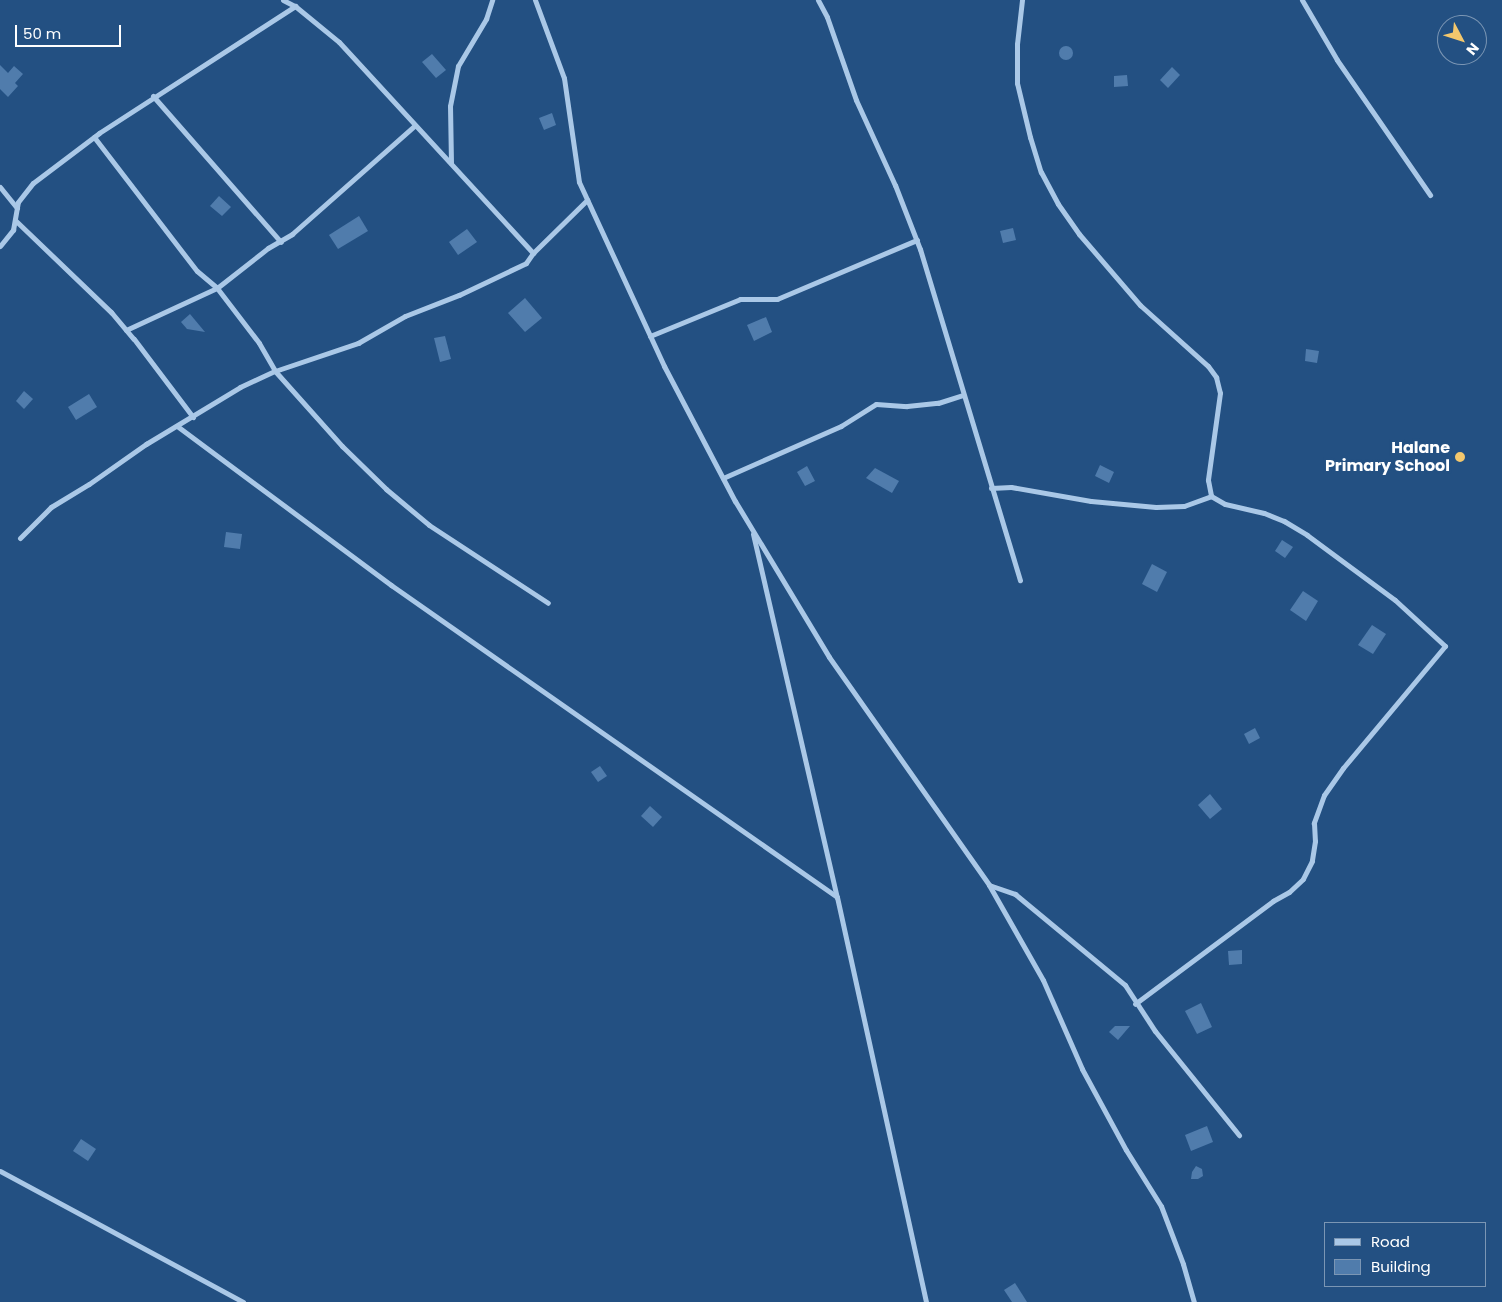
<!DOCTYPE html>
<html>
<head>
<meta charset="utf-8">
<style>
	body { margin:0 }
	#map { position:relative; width:1502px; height:1302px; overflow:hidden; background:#235082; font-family:Poppins,sans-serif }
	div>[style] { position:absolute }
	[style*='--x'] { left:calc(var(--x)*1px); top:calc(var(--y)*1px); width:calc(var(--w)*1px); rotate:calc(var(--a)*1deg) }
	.building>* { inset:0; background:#507cac }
	.round { border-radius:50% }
	.minor>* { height:5px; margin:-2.5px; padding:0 2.5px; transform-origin:2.5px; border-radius:2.5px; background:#aac8e7 }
	.dots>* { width:14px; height:14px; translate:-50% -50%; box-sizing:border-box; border:2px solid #235082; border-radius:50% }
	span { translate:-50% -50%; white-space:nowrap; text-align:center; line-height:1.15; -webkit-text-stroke:5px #235082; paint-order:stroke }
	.poi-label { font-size:16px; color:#fff; font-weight:700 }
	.right { translate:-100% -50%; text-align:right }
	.legend { position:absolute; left:1324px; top:1222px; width:162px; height:65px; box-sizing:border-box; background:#235082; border:1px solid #7b96b4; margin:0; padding:6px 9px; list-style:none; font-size:15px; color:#fff }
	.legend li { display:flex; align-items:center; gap:10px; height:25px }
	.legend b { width:25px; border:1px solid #7b96b4 }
	.north { position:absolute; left:1437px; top:15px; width:50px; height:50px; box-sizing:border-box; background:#235082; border:1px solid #7b96b4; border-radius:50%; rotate:130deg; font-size:14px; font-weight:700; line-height:20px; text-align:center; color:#fff }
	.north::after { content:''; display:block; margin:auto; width:18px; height:22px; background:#f3c76d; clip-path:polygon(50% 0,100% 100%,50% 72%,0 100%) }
	.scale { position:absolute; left:15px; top:25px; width:106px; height:22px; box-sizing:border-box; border:2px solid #fff; border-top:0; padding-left:6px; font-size:15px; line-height:18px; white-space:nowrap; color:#fff; -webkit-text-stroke:4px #235082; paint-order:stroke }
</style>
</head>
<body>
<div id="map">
	<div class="building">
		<div class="round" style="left:1059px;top:46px;width:14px;height:14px"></div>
		<div style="clip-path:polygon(432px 54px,446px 70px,436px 78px,422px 62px)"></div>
		<div style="clip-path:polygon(0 65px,8px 73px,14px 66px,23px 74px,15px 83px,18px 86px,8px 97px,0 89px)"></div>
		<div style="clip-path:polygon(1172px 67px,1180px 75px,1168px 88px,1160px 80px)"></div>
		<div style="clip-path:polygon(1127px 75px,1128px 86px,1114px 87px,1114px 76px)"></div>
		<div style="clip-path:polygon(552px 113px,556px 125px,544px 130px,539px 118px)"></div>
		<div style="clip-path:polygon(219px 196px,231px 207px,222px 216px,210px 206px)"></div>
		<div style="clip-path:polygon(359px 216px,368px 231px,338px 249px,329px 235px)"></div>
		<div style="clip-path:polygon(1013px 228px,1016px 240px,1003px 243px,1000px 231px)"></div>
		<div style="clip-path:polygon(467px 229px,477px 242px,458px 255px,449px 242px)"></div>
		<div style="clip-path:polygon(525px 298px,542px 318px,525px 332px,508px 313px)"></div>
		<div style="clip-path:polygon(190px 314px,205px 332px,187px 329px,181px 322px)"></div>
		<div style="clip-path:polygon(766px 317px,772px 332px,754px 341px,747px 325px)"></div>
		<div style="clip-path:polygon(445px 336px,451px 359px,440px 362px,434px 338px)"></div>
		<div style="clip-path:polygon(1306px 349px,1319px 351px,1317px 363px,1305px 361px)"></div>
		<div style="clip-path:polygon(24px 391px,33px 399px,24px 409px,16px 401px)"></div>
		<div style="clip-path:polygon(89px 394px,97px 407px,76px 420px,68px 407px)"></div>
		<div style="clip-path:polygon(1100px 465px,1114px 472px,1109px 483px,1095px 476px)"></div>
		<div style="clip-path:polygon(807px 466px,815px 481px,805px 486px,797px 472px)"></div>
		<div style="clip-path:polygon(875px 468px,899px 481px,892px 493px,866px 478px)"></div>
		<div style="clip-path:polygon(226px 532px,242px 534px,240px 549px,224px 547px)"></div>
		<div style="clip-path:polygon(1282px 540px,1293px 547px,1285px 558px,1275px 551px)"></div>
		<div style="clip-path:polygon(1152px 564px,1167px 572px,1157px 592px,1142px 584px)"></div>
		<div style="clip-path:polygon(1303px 591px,1318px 601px,1306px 621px,1290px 610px)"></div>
		<div style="clip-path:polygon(1372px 625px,1386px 634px,1373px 654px,1358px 645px)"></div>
		<div style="clip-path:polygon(1255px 728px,1260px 738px,1249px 744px,1244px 734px)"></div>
		<div style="clip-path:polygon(600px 766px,607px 776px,598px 782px,591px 772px)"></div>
		<div style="clip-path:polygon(1210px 794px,1222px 809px,1210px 819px,1198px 805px)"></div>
		<div style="clip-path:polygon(650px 806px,662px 817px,653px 827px,641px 816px)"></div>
		<div style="clip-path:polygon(1242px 950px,1242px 964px,1229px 965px,1228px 951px)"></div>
		<div style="clip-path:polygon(1201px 1003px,1212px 1027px,1197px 1034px,1185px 1011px)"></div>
		<div style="clip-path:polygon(1115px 1026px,1130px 1026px,1118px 1040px,1109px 1032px)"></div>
		<div style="clip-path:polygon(1207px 1126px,1213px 1142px,1191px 1151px,1185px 1135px)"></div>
		<div style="clip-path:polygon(81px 1139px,96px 1149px,88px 1161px,73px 1151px)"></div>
		<div style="clip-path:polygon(1196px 1166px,1202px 1169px,1203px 1176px,1198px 1179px,1191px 1179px,1192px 1172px)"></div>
		<div style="clip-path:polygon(1015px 1283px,1027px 1302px,1012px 1302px,1004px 1290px)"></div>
	</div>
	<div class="minor">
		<div style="--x:283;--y:0;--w:13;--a:27"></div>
		<div style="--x:295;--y:6;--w:57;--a:39.3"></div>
		<div style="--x:339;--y:42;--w:287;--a:47.4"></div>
		<div style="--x:535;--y:0;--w:83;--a:69.6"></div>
		<div style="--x:564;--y:78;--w:105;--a:81.8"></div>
		<div style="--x:579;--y:182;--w:203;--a:65.2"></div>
		<div style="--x:664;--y:366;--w:153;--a:62.3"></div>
		<div style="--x:735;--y:501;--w:182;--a:58.9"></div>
		<div style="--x:829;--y:657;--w:279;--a:54.9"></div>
		<div style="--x:989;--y:885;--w:109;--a:60.4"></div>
		<div style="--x:1043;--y:980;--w:97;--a:66.3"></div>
		<div style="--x:1082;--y:1069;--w:92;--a:61.5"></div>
		<div style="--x:1126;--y:1150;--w:66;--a:58"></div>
		<div style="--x:1161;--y:1206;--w:62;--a:69.2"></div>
		<div style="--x:1183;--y:1264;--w:40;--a:74"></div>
		<div style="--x:818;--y:0;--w:19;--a:62"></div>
		<div style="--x:827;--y:17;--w:88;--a:70.7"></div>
		<div style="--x:856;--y:100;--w:94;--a:65.4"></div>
		<div style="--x:895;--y:185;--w:69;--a:68.7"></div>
		<div style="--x:920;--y:249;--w:346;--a:73.2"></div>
		<div style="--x:1022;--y:0;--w:44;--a:96.5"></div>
		<div style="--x:1017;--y:44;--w:39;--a:90"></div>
		<div style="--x:1017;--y:83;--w:56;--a:76.5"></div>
		<div style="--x:1030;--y:137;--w:37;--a:73"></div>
		<div style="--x:1041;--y:172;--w:36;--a:62"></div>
		<div style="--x:1058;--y:204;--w:37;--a:55"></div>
		<div style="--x:1079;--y:234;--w:94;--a:49.3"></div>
		<div style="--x:1140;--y:305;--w:91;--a:41.9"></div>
		<div style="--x:1208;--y:366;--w:14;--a:54"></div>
		<div style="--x:1216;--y:377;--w:16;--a:76"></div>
		<div style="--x:1220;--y:393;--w:88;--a:97.9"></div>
		<div style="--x:1208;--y:480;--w:16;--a:79"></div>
		<div style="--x:1211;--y:496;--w:16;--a:30"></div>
		<div style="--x:1225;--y:504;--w:40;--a:13"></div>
		<div style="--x:1264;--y:513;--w:22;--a:22"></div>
		<div style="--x:1284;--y:521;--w:27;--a:31"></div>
		<div style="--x:1307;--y:535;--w:109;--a:36.5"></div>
		<div style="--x:1395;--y:600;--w:68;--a:42.6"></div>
		<div style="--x:1445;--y:646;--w:159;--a:129.9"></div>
		<div style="--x:1343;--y:768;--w:33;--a:125"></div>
		<div style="--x:1324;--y:795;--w:30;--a:110"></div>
		<div style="--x:1314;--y:823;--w:18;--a:87"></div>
		<div style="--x:1315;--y:841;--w:20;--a:99"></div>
		<div style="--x:1312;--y:861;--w:20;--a:117"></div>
		<div style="--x:1303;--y:879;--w:19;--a:137"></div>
		<div style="--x:1289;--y:892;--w:18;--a:151"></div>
		<div style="--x:1273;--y:901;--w:172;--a:143.3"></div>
		<div style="--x:1302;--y:0;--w:69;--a:59.7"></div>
		<div style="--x:1337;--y:60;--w:164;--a:55.4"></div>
		<div style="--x:153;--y:96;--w:194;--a:48.8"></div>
		<div style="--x:94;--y:137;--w:169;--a:52.5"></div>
		<div style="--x:197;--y:271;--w:26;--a:40"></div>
		<div style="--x:217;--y:288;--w:69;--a:52.6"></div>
		<div style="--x:259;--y:343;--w:32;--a:60"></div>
		<div style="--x:275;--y:371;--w:101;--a:48.2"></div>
		<div style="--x:342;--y:446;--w:62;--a:44.3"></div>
		<div style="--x:386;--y:489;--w:56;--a:39.9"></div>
		<div style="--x:429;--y:525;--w:142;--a:33.2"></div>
		<div style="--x:451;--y:163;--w:57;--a:-91"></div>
		<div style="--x:450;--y:106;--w:41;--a:-78.7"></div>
		<div style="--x:458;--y:66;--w:55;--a:-59.2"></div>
		<div style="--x:486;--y:19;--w:20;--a:-72"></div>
		<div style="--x:0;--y:187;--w:27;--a:51"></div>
		<div style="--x:16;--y:221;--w:132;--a:43.8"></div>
		<div style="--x:111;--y:312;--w:35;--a:50"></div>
		<div style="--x:134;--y:339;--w:98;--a:52.9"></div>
		<div style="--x:0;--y:246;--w:21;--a:-51"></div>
		<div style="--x:13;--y:230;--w:28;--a:-80"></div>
		<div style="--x:18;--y:202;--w:24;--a:-52"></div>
		<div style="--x:33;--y:183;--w:83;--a:-37.1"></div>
		<div style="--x:99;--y:133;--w:234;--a:-32.9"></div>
		<div style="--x:126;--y:330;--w:100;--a:-24.8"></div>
		<div style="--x:217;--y:288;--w:65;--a:-38.1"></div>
		<div style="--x:268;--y:248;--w:28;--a:-30"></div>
		<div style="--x:292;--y:234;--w:164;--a:-41.5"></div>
		<div style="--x:650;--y:336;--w:97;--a:-22.3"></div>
		<div style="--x:740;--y:299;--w:37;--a:0"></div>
		<div style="--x:777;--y:299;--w:152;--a:-22.9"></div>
		<div style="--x:177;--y:426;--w:267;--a:36.6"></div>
		<div style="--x:391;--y:585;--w:544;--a:34.97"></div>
		<div style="--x:723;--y:478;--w:129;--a:-23.8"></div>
		<div style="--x:841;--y:426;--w:41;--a:-32.2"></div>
		<div style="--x:876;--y:404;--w:31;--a:4"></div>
		<div style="--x:907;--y:406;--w:31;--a:-6"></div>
		<div style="--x:938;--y:403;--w:25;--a:-18"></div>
		<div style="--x:991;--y:488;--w:20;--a:-3"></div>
		<div style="--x:1011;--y:487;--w:81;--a:9.9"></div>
		<div style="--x:1091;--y:501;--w:65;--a:5.3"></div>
		<div style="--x:1156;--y:507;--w:28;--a:-2"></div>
		<div style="--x:1184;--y:506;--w:29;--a:-20"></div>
		<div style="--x:753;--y:534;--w:373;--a:77"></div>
		<div style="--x:837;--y:897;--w:415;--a:77.6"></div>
		<div style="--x:20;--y:538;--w:44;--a:-45"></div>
		<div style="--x:51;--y:507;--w:44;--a:-31.2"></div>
		<div style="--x:89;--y:484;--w:70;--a:-35.1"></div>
		<div style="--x:146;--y:444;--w:110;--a:-31.2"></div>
		<div style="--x:240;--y:387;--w:38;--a:-25"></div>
		<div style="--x:275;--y:371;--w:88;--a:-18.6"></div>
		<div style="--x:358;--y:343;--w:54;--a:-29.9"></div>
		<div style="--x:405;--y:316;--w:58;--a:-21.3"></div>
		<div style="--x:459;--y:295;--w:74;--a:-25.5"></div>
		<div style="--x:526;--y:263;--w:12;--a:-55"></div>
		<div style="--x:533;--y:253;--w:76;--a:-44.5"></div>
		<div style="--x:989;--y:885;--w:28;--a:19"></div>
		<div style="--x:1015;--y:894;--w:143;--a:39.6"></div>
		<div style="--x:1125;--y:985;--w:55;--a:56.9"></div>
		<div style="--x:1155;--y:1031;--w:134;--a:51.1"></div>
		<div style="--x:0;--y:1171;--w:276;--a:28.3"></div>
	</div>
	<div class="dots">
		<div style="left:1460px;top:457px;background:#f3c76d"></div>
	</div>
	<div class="poi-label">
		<span class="right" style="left:1450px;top:457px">Halane<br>Primary School</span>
	</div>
	<ul class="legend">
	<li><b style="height:6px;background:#aac8e7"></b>Road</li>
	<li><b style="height:14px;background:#507cac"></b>Building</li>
	</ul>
	<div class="north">N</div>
	<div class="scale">50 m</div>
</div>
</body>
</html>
